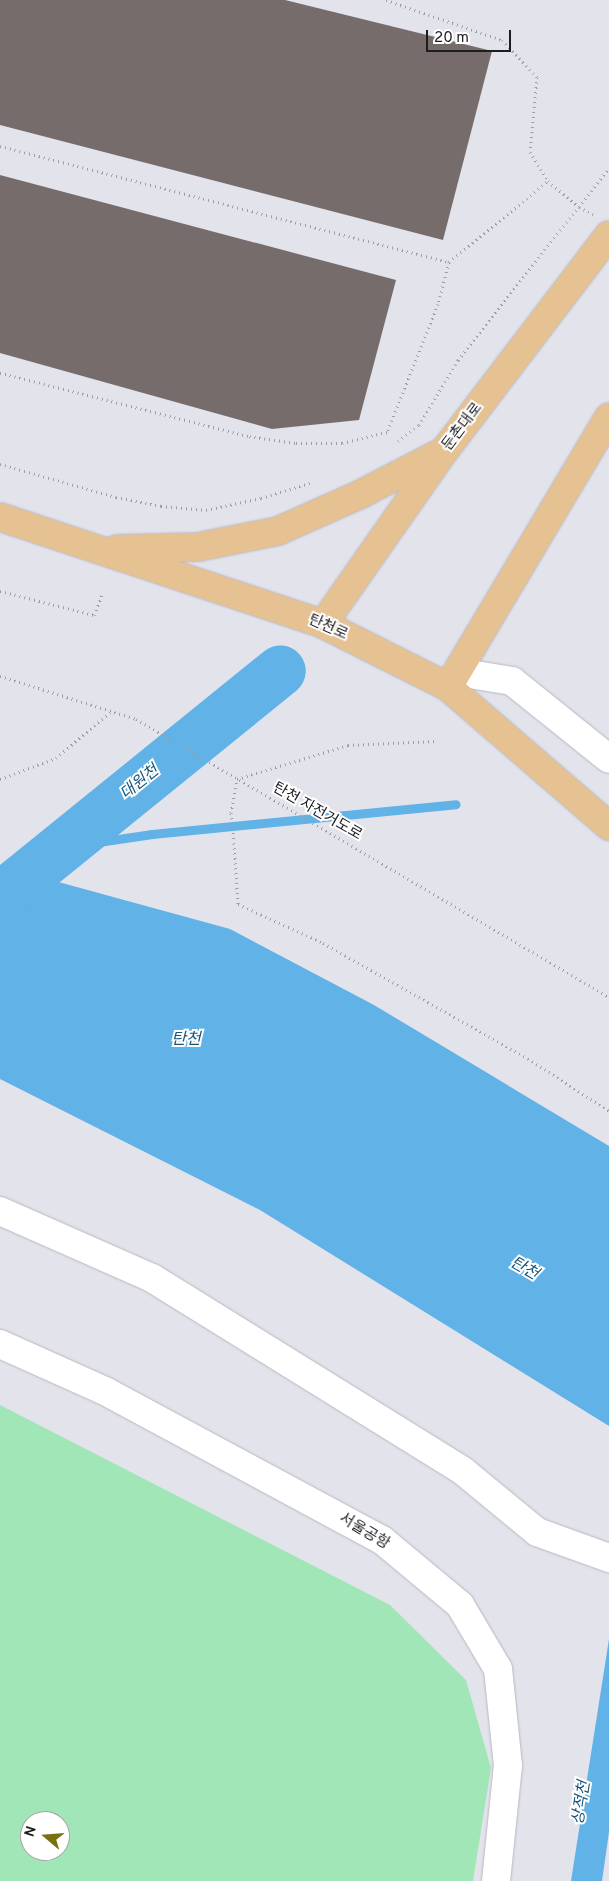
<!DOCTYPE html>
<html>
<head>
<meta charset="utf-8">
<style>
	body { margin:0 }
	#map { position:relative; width:609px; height:1881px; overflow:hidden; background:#e3e3ec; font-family:Overpass,"Noto Sans KR",sans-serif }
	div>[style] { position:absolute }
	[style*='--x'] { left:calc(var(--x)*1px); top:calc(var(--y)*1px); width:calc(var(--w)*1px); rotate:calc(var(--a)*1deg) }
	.green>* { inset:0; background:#a1e6b7 }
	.water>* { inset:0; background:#60b2e7 }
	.stream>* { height:9px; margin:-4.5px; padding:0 4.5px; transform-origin:4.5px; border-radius:4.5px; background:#60b2e7 }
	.river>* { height:51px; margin:-25.5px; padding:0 25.5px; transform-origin:25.5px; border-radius:25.5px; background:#60b2e7 }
	.building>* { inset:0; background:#766c6c }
	.path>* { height:3px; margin-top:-1.5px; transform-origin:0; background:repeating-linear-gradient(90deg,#9d9da4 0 1px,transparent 0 5px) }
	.roads { filter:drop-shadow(0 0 1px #b9b9c2) drop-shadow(0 0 1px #b9b9c2) }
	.minor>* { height:28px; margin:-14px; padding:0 14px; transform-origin:14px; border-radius:14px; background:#fff }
	.major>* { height:28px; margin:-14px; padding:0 14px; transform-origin:14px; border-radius:14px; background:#e6c191 }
	.path-bridge>* { height:3px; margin-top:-1.5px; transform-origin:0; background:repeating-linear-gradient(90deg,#9d9da4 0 1px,transparent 0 5px) }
	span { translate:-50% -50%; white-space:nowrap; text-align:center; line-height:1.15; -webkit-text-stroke:4px #fff; paint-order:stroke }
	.street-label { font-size:15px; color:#1d1c20 }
	.water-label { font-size:16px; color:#175579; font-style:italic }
	.north { position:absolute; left:20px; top:1811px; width:50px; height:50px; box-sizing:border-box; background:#fff; border:1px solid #a5a4a6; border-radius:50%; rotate:288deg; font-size:14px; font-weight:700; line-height:20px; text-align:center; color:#1d1c20 }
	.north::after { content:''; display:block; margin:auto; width:18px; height:22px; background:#787112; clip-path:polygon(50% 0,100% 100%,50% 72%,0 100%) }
	.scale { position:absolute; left:426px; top:30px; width:85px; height:22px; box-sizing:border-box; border:2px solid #1d1c20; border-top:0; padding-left:6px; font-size:15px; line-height:18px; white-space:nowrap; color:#1d1c20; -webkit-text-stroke:4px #fff; paint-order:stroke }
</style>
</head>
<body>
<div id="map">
	<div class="green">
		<div style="clip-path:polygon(evenodd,0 1405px,390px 1605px,466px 1680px,491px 1768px,473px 1881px,0 1881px,0 1405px,30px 1821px,60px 1821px,60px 1851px,30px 1851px,30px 1821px)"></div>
	</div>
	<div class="water">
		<div style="clip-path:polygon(0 866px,230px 929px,374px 1005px,609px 1146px,609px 1426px,260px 1210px,0 1079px)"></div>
		<div style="clip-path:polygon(609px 1639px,609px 1832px,602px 1881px,571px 1881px)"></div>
	</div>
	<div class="stream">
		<div style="--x:64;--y:847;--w:89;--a:-8.4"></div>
		<div style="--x:152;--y:834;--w:305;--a:-5.6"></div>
	</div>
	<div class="river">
		<div style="--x:0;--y:897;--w:360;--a:-39"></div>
	</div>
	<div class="building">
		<div style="clip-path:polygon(0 0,285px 0,492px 51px,443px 240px,0 125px)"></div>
		<div style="clip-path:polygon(0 175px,396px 280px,359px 420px,272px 429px,0 353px)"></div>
	</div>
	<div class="path">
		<div style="--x:386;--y:0;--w:123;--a:19"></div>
		<div style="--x:502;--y:40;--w:51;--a:46.6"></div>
		<div style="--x:537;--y:77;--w:75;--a:95.3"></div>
		<div style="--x:530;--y:152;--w:34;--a:58"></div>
		<div style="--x:548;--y:181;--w:40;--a:40"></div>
		<div style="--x:579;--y:207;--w:16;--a:27"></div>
		<div style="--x:0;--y:146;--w:464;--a:14.5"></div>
		<div style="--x:449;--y:262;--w:43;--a:104.7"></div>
		<div style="--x:438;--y:304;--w:138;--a:111.7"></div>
		<div style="--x:387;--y:432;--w:46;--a:166.3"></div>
		<div style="--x:342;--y:443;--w:47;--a:180"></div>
		<div style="--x:295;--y:443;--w:48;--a:-171.5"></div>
		<div style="--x:248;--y:436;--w:256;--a:-165.7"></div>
		<div style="--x:449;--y:262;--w:128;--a:-39.3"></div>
		<div style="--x:398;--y:441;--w:26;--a:-37"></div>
		<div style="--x:419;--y:425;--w:76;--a:-59"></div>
		<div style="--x:458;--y:360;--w:244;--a:-51.8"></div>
		<div style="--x:0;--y:464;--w:121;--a:15.9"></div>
		<div style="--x:116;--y:497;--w:46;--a:11.3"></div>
		<div style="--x:161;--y:506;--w:45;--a:5.1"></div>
		<div style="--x:206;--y:510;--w:56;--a:-12.3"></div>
		<div style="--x:261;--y:498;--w:54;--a:-17.1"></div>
		<div style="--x:0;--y:591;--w:97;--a:14.3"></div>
		<div style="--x:94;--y:615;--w:22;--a:-68"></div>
		<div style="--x:0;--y:676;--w:143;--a:17.5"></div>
		<div style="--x:136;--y:719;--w:549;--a:30.44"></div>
		<div style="--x:0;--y:779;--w:60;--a:-20.6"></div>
		<div style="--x:56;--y:758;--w:71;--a:-40.4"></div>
		<div style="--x:237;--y:779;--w:116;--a:-17"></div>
		<div style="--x:348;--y:745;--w:88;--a:-2.6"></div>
		<div style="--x:231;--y:813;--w:35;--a:-80"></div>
		<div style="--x:234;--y:843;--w:61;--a:86.2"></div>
		<div style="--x:238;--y:904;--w:94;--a:24.6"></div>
		<div style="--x:323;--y:943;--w:240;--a:29.4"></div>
		<div style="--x:532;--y:1061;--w:92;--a:33"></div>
	</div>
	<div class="roads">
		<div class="minor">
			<div style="--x:457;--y:672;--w:56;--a:9.3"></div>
			<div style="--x:512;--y:681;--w:124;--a:38.8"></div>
			<div style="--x:0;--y:1211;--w:166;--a:23.8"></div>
			<div style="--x:152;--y:1278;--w:366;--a:31.8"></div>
			<div style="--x:463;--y:1471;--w:96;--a:39.5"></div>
			<div style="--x:537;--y:1532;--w:77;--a:19.9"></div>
			<div style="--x:0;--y:1344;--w:115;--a:24.1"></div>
			<div style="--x:105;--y:1391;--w:315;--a:28.3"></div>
			<div style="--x:382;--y:1540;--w:102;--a:39.8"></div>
			<div style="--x:460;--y:1605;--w:74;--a:59.3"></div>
			<div style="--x:498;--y:1669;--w:97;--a:84.1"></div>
			<div style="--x:508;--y:1765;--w:117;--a:95.9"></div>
		</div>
		<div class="major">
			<div style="--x:0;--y:517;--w:340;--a:18.3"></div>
			<div style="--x:323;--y:624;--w:140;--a:26.7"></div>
			<div style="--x:448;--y:687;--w:213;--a:40.8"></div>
			<div style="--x:117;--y:549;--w:81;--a:-1.4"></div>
			<div style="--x:198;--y:547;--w:82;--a:-11.3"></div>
			<div style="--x:278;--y:531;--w:91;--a:-24"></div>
			<div style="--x:361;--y:494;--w:91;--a:-27.4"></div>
			<div style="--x:323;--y:624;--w:213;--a:-55"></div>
			<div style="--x:445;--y:450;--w:270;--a:-52.7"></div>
			<div style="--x:448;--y:687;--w:314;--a:-59.2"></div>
		</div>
	</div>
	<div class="path-bridge">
		<div style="--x:231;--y:813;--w:30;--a:84"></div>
	</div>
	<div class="street-label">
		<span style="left:463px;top:427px;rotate:-53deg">둔촌대로</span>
		<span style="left:328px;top:628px;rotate:24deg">탄천로</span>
		<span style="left:317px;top:812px;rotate:30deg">탄천 자전거도로</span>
		<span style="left:364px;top:1532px;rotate:31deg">서울공항</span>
	</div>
	<div class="water-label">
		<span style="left:140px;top:783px;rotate:-39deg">대원천</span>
		<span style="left:186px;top:1040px">탄천</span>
		<span style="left:524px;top:1269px;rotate:30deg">탄천</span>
		<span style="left:582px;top:1803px;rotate:-81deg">상적천</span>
	</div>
	<div class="north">N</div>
	<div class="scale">20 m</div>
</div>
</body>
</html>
